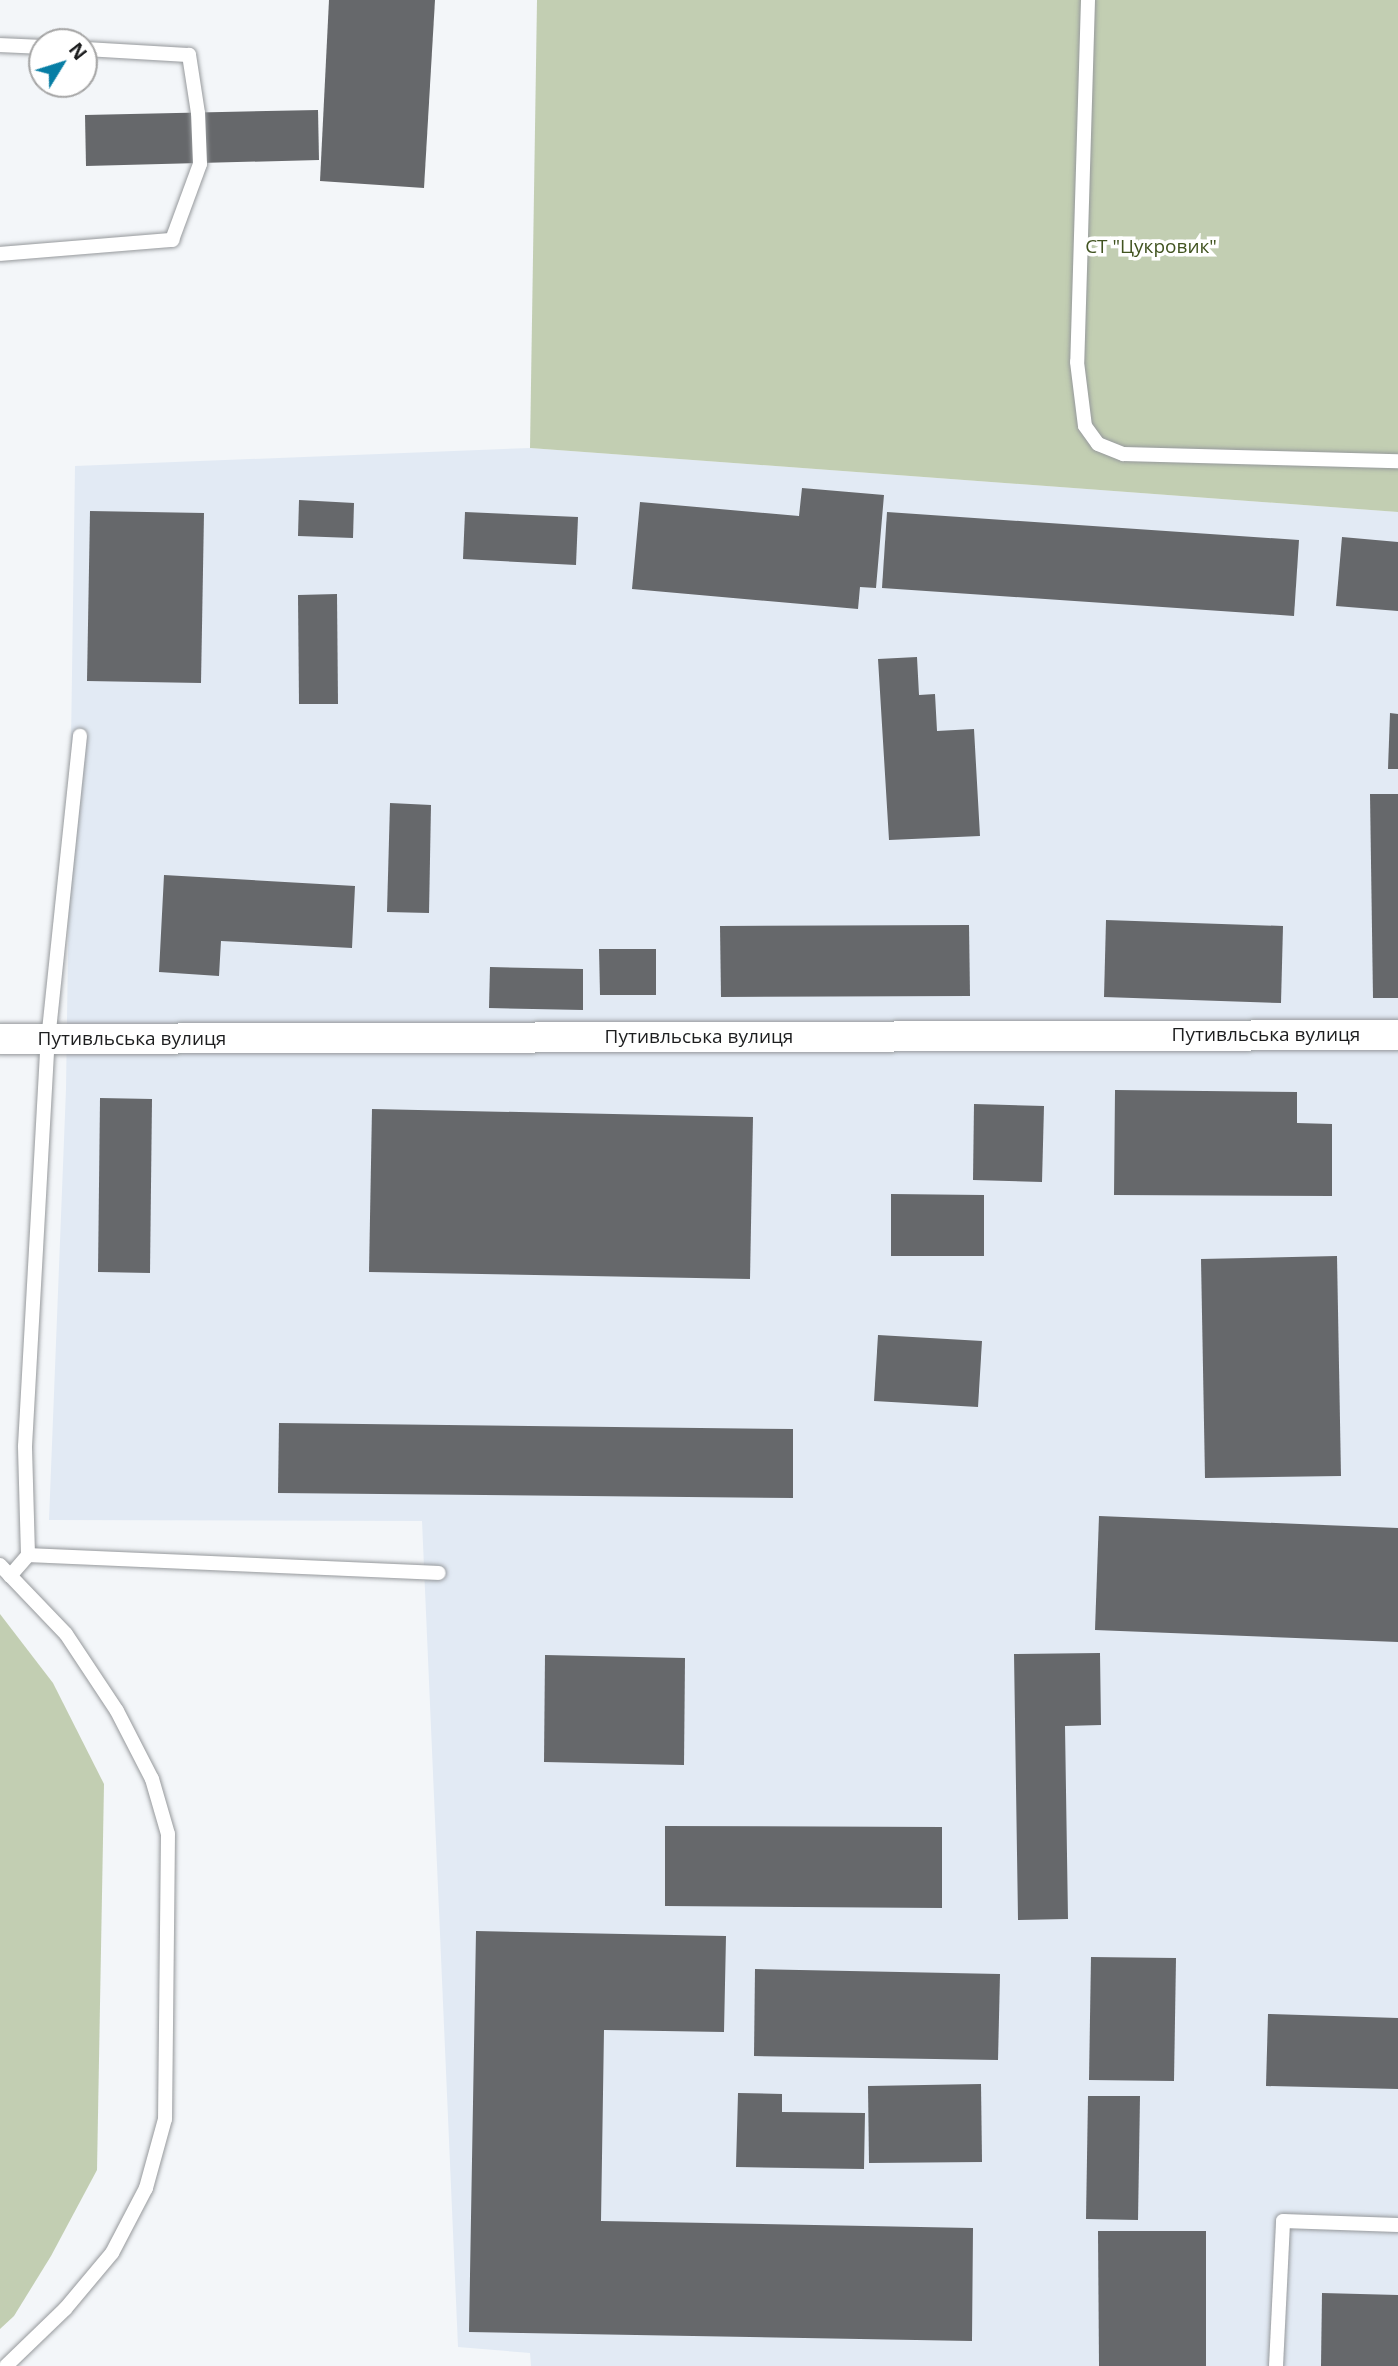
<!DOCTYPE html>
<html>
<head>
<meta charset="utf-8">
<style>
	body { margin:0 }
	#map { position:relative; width:1398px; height:2366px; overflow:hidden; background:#f3f6f9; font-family:"Open Sans",sans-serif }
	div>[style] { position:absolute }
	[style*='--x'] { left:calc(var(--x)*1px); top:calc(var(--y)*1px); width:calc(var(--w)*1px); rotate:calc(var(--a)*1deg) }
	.built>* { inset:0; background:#e2eaf4 }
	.green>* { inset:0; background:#c2ceb2 }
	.building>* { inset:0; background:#66686b }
	.roads { filter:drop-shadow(0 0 2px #96999c) drop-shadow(0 0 2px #96999c) }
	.service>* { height:14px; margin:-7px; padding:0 7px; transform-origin:7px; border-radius:7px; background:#fff }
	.minor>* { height:30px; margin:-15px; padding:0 15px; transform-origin:15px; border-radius:15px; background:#fff }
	span { translate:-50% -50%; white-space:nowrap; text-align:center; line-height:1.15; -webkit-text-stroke:7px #fff; paint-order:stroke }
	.park-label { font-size:19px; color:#425421 }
	.street-label { font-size:19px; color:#1d1e1f }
	.north { position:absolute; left:28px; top:28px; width:70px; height:70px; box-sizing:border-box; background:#fff; border:2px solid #a5a5a5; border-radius:50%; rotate:52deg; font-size:19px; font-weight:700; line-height:28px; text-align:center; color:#1d1e1f }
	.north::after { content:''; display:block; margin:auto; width:24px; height:32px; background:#077ea5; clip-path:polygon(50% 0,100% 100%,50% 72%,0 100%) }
</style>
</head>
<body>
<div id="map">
	<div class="built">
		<div style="clip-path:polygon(530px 448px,1398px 512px,1398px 2366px,531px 2366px,530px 2353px,458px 2347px,422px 1521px,49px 1520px,66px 1089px,75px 466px)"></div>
	</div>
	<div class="green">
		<div style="clip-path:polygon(537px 0,1398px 0,1398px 512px,530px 448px)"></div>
		<div style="clip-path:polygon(0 1614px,53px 1683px,104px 1784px,97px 2170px,51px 2256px,14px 2316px,0 2329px)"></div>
	</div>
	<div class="building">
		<div style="clip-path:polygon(329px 0,435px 0,424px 188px,320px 181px)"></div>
		<div style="clip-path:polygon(318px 110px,319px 160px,86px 166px,85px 115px)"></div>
		<div style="clip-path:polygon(802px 488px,884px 495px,876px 588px,860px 587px,858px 609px,632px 589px,640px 502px,799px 516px)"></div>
		<div style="clip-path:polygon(299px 500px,354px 503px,353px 538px,298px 536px)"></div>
		<div style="clip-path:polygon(90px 511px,204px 513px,201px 683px,87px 681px)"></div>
		<div style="clip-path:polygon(465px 512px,578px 517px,576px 565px,463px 559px)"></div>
		<div style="clip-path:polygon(887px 512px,1299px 540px,1294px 616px,882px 588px)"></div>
		<div style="clip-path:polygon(1342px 537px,1398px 542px,1398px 611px,1336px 606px)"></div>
		<div style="clip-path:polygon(337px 594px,338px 704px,299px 704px,298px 595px)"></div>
		<div style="clip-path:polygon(917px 657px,919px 695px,935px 694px,937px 731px,974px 729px,980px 836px,889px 840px,878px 659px)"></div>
		<div style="clip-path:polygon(1390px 713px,1398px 714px,1398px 769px,1388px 769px)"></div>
		<div style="clip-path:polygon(1370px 794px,1398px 794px,1398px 998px,1373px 998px)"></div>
		<div style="clip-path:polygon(390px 803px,431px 805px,429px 913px,387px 912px)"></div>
		<div style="clip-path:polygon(164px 875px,355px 886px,352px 948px,221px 941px,219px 976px,159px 972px)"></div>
		<div style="clip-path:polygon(1106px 920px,1283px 926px,1281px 1003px,1104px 997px)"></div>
		<div style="clip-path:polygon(969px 925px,970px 996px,721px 997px,720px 926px)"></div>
		<div style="clip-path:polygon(599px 949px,656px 949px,656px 995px,600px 995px)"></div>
		<div style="clip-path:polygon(490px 967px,583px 969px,583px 1010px,489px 1008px)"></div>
		<div style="clip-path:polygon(1115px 1090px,1297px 1092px,1297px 1123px,1332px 1124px,1332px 1196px,1114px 1195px)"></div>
		<div style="clip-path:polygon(100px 1098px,152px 1099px,150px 1273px,98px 1272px)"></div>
		<div style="clip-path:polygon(974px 1104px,1044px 1106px,1042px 1182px,973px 1180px)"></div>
		<div style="clip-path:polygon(372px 1109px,753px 1117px,750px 1279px,369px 1272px)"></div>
		<div style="clip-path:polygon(891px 1194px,984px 1195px,984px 1256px,891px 1256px)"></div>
		<div style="clip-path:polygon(1337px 1256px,1341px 1476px,1205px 1478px,1201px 1259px)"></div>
		<div style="clip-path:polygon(878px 1335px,982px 1341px,978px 1407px,874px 1401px)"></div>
		<div style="clip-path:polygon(279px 1423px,793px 1429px,793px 1498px,278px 1493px)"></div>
		<div style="clip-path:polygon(1099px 1516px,1398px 1528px,1398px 1642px,1095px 1630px)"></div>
		<div style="clip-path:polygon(1100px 1653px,1101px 1725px,1065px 1726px,1068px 1919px,1018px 1920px,1014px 1654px)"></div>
		<div style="clip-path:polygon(545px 1655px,685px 1658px,684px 1765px,544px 1762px)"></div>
		<div style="clip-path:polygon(665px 1826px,942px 1827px,942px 1908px,665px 1906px)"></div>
		<div style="clip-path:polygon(476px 1931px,726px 1936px,724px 2032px,604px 2030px,601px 2221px,973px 2228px,972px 2341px,469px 2332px)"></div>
		<div style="clip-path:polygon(1091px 1957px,1176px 1958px,1174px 2081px,1089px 2080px)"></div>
		<div style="clip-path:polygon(755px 1969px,1000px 1974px,998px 2060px,754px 2056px)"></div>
		<div style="clip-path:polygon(1268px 2014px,1398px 2018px,1398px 2089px,1266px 2086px)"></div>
		<div style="clip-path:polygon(981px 2084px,982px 2162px,869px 2163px,868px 2086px)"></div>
		<div style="clip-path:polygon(738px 2093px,782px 2094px,782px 2112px,865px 2113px,864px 2169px,736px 2167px)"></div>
		<div style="clip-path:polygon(1088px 2096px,1140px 2096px,1138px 2220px,1086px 2219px)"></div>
		<div style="clip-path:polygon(1098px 2231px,1206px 2231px,1206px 2366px,1099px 2366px)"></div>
		<div style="clip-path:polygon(1322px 2293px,1398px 2295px,1398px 2366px,1321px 2366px)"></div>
	</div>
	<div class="roads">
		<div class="service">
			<div style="--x:1088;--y:0;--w:362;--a:91.7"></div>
			<div style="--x:1077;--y:362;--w:64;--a:82.9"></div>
			<div style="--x:1085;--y:426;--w:22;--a:54"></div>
			<div style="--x:1098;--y:444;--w:27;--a:22"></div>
			<div style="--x:1123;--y:454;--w:275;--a:1.5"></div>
			<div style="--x:0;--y:45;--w:42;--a:2.7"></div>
			<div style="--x:0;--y:254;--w:173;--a:-4.7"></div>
			<div style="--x:172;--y:240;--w:81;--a:-69.8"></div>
			<div style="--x:200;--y:164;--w:51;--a:-92.2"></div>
			<div style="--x:198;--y:113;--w:59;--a:-98.8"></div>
			<div style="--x:189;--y:55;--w:105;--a:-176.7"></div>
			<div style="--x:28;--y:1555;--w:109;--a:-91.6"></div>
			<div style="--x:25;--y:1446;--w:407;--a:-86.8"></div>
			<div style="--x:48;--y:1040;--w:306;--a:-84"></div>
			<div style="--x:0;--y:1565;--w:95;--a:46.3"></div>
			<div style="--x:66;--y:1634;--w:92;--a:56.5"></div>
			<div style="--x:117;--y:1711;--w:76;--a:62.8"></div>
			<div style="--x:152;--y:1779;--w:57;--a:73.8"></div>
			<div style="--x:168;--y:1834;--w:285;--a:90.6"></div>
			<div style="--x:165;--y:2119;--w:72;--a:105.4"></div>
			<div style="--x:146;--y:2188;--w:73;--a:117.6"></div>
			<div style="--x:112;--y:2253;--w:73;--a:130"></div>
			<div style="--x:65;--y:2309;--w:82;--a:136"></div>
			<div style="--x:10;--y:1576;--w:28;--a:-49"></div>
			<div style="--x:28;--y:1555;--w:411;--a:2.5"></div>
			<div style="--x:1276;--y:2366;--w:145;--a:-87.2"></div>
			<div style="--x:1283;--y:2221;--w:115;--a:2"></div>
		</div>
		<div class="minor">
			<div style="--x:0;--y:1039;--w:1398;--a:-0.16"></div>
		</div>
	</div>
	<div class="park-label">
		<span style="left:1151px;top:247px">СТ "Цукровик"</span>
	</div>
	<div class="street-label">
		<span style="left:1266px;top:1035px">Путивльська вулиця</span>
		<span style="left:699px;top:1037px">Путивльська вулиця</span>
		<span style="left:132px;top:1039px">Путивльська вулиця</span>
	</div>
	<div class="north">N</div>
</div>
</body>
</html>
